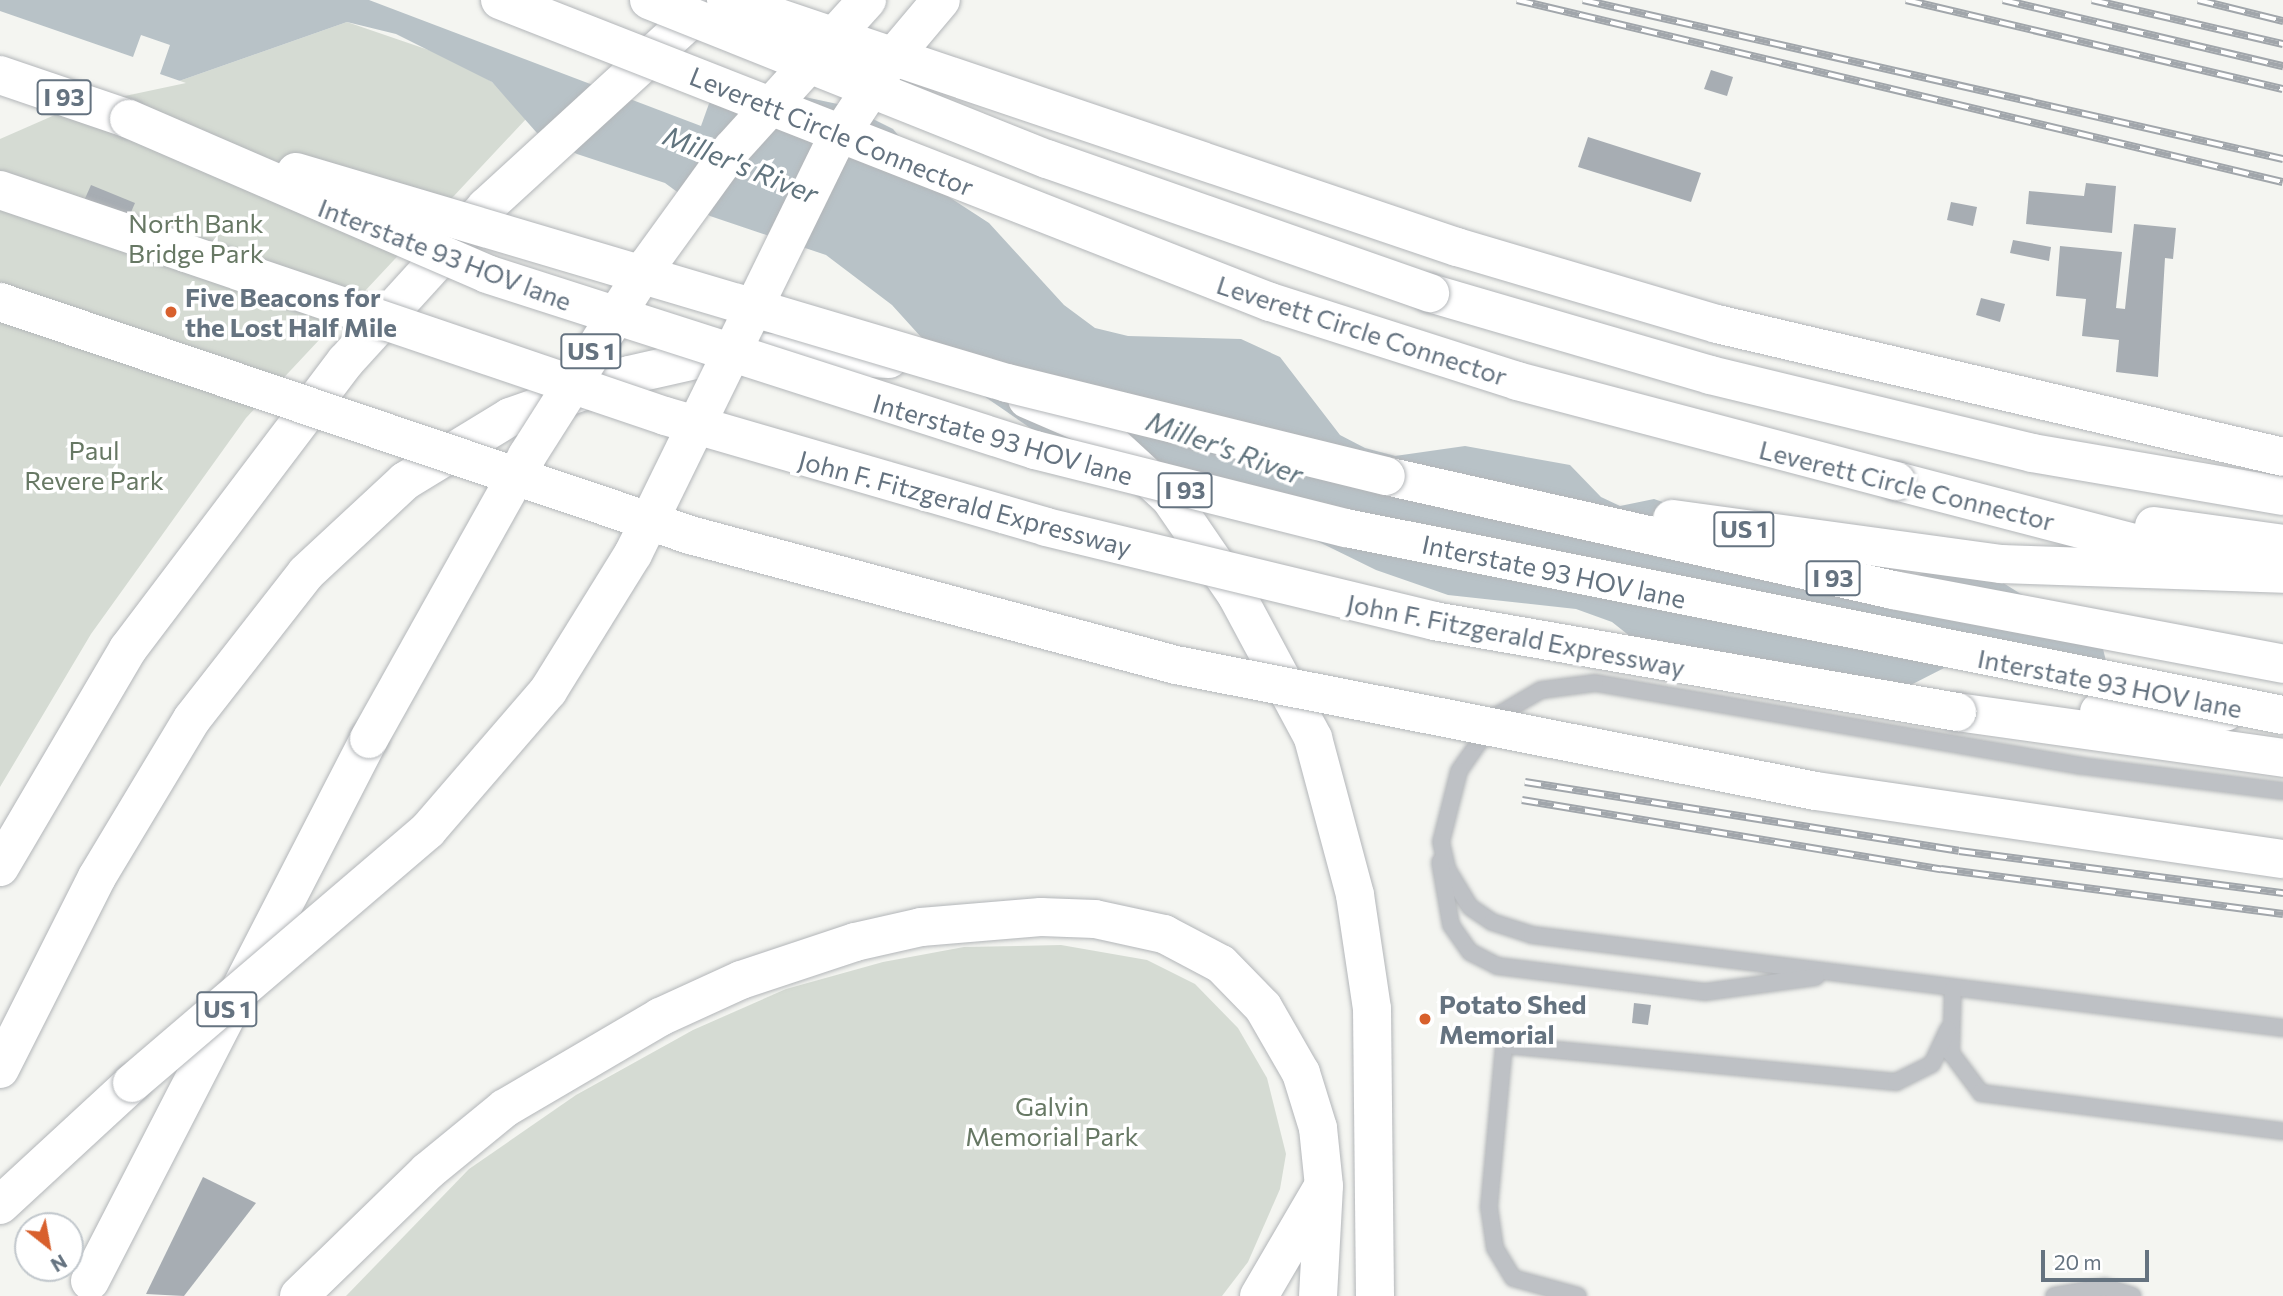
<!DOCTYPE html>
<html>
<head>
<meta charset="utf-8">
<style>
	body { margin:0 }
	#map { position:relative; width:2283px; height:1296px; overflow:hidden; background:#f4f5f1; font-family:Commissioner,sans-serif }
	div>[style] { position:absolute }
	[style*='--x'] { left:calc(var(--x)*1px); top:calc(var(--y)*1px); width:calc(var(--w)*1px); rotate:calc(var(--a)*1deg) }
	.green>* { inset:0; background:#d5dbd3 }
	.water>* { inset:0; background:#b8c2c7 }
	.pier>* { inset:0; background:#f4f5f1 }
	.building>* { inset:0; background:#a7adb3 }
	.roads { filter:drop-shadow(0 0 2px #b3b6b9) drop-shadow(0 0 2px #b3b6b9) }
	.service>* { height:16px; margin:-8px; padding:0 8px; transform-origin:8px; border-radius:8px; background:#bec1c5 }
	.motorway>* { height:38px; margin:-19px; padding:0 19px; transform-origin:19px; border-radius:19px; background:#fff }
	.rail>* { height:8px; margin-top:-4px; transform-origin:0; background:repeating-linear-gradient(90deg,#fff 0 16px,#a1a6ab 0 32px); box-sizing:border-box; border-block:2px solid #a1a6ab }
	.bridges { filter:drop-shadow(0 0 2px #b3b6b9) drop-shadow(0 0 2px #b3b6b9) }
	.motorway-bridge>* { height:38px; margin:-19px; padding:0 19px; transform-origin:19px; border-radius:19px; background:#fff }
	.dots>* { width:19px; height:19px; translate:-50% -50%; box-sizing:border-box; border:4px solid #fff; border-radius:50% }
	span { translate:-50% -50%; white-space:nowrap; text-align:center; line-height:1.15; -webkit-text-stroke:7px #fff; paint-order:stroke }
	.shield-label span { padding:2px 5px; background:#fff; border:2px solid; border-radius:5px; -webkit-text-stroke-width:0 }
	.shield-label { font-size:24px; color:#657380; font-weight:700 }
	.street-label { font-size:26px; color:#657380 }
	.park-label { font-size:26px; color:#677864 }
	.poi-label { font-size:26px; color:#657380; font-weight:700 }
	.left { translate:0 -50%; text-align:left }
	.water-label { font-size:28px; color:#61747e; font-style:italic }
	.north { position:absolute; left:14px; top:1212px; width:70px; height:70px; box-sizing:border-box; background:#fff; border:2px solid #c1c7cc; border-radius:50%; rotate:149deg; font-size:19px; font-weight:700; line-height:28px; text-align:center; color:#657380 }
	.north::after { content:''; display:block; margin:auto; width:24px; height:32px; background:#d8602d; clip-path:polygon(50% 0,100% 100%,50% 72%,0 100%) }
	.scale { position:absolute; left:2041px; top:1250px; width:108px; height:32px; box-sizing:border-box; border:4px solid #657380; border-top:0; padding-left:9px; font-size:21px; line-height:24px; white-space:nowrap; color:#657380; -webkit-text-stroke:5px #fff; paint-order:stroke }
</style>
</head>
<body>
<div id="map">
	<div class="green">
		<div style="clip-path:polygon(347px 22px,455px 59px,492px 82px,526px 119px,246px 418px,91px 634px,0 787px,0 136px,72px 103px,162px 87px)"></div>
		<div style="clip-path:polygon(1061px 945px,1147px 960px,1195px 984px,1238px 1028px,1267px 1078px,1286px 1154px,1280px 1189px,1248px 1262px,1222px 1296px,346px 1296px,469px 1169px,576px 1095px,693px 1030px,786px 989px,883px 962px,964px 947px)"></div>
	</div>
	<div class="water">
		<div style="clip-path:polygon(0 0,500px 0,781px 92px,847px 106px,893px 129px,949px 197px,989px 223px,1064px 305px,1095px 328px,1128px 336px,1241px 339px,1280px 357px,1340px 435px,1365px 448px,1395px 456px,1465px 446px,1570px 465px,1601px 497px,1620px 506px,1654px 499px,1895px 583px,1923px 573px,1989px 574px,2102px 645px,2106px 661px,1950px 665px,1897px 692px,1636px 641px,1612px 622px,1576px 609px,1448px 595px,1376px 570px,1264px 515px,1036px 432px,959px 379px,892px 305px,826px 255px,710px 216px,665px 183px,577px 154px,537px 133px,492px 82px,396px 34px,347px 22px,162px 87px,72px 103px,0 136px)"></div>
	</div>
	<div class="pier">
		<div style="clip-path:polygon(369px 0,506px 0,716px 84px,701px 126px)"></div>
		<div style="clip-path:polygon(0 11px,133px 57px,141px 35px,170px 45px,160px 74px,186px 83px,73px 107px,0 139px)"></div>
	</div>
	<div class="building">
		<div style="clip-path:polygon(1711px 70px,1733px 77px,1727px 96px,1704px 89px)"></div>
		<div style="clip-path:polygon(1588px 137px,1701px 173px,1691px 202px,1578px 167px)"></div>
		<div style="clip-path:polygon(2086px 183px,2116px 186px,2112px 233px,2026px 224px,2029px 191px,2084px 196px)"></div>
		<div style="clip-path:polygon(91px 185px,135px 203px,116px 247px,72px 228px)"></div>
		<div style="clip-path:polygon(1951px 202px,1977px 207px,1973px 226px,1947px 220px)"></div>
		<div style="clip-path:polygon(2134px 224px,2176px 228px,2173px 259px,2165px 258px,2158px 377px,2116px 372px,2119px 340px,2082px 336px,2086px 299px,2056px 296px,2060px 246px,2122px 252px,2116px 308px,2125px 309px)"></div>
		<div style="clip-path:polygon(2013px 240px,2051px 247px,2049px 261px,2010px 253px)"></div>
		<div style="clip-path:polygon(1981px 298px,2005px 304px,2000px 322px,1976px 315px)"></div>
		<div style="clip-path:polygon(1634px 1003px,1651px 1005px,1648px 1025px,1632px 1023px)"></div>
		<div style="clip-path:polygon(203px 1177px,256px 1203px,184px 1296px,146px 1294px)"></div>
	</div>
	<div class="roads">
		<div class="service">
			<div style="--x:2283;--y:791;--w:203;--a:-172.9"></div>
			<div style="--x:2082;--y:766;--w:494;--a:-170.3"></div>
			<div style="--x:1595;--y:683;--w:54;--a:172.6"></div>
			<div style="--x:1541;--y:690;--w:50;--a:149.8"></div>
			<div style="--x:1498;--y:715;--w:68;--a:124.9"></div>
			<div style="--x:1459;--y:771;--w:73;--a:104.2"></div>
			<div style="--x:1441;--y:842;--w:28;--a:77"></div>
			<div style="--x:1447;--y:869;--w:44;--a:58.8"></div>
			<div style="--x:1470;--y:907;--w:27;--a:34"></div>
			<div style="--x:1492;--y:922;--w:42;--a:18"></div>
			<div style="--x:1532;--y:935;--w:757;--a:7.06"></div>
			<div style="--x:1440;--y:862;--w:64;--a:80.1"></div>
			<div style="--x:1451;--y:925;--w:33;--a:55"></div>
			<div style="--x:1470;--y:952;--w:30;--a:27"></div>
			<div style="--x:1497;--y:966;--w:210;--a:7.1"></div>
			<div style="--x:1705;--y:992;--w:112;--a:-7.7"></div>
			<div style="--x:1953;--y:988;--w:65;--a:91.8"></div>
			<div style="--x:1951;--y:1053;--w:50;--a:53.1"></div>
			<div style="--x:1981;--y:1093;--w:304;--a:7.2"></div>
			<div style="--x:1578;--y:1296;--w:67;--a:-164.5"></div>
			<div style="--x:1513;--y:1278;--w:35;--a:-121"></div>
			<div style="--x:1495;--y:1248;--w:41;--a:-98.3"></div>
			<div style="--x:1489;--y:1207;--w:163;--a:-84.7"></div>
			<div style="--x:1504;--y:1045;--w:394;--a:5.4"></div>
			<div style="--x:1896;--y:1082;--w:40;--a:-26.6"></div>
			<div style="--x:1932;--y:1064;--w:38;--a:-65"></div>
			<div style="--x:2054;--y:1296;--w:52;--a:-10"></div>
			<div style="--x:2105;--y:1287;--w:29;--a:18"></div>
		</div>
		<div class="motorway">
			<div style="--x:0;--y:75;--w:136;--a:18.8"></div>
			<div style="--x:1430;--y:293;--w:292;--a:16.3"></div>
			<div style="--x:1710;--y:375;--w:331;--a:13.6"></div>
			<div style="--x:2032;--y:453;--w:255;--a:9.7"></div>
			<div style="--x:1027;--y:399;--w:73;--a:23.4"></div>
			<div style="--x:1094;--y:428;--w:103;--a:42.6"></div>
			<div style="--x:1170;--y:498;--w:119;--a:55.6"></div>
			<div style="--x:1237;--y:596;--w:161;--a:61.8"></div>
			<div style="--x:1313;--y:738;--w:163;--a:75"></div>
			<div style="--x:1355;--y:895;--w:115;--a:81.5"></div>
			<div style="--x:1372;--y:1009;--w:287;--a:89.4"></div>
			<div style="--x:1386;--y:476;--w:520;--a:12.67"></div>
			<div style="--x:1893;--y:590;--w:397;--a:10.7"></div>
			<div style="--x:1896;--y:481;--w:310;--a:14.6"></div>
			<div style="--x:1672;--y:519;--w:332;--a:7.8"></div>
			<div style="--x:2001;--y:564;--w:282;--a:2"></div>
			<div style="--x:2154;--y:526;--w:130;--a:7.9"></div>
			<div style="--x:1957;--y:712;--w:329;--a:8"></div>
			<div style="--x:2099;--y:712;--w:126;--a:0"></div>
			<div style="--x:0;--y:867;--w:253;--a:-59.6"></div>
			<div style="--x:128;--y:649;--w:361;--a:-52.9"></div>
			<div style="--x:346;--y:361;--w:208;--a:-47.7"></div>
			<div style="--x:486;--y:207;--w:306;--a:-42.5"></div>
			<div style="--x:0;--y:1069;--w:215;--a:-63.2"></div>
			<div style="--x:97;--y:877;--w:184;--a:-59"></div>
			<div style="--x:192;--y:719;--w:185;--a:-52"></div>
			<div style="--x:306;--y:573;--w:135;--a:-42.9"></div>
			<div style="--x:405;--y:481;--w:123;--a:-31.4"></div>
			<div style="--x:510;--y:417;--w:126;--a:-19.4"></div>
			<div style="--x:629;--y:375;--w:109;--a:-12.8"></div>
			<div style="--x:735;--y:351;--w:154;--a:3"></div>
			<div style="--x:0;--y:1205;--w:180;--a:-42.7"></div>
			<div style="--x:90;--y:1281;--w:610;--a:-62.76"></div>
			<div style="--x:299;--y:1296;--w:180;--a:-44.1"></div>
			<div style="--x:428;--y:1171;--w:99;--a:-39.3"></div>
			<div style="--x:505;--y:1108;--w:180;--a:-30.4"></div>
			<div style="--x:660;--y:1017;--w:89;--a:-24.6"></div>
			<div style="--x:741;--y:980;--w:120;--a:-18.4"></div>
			<div style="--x:855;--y:942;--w:68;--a:-12.8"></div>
			<div style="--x:921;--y:927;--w:120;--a:-4.8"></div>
			<div style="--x:1041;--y:917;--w:54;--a:2.1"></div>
			<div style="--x:1095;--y:919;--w:71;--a:12.3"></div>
			<div style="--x:1164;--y:934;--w:64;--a:27.8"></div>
			<div style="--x:1221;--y:964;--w:60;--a:45.7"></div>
			<div style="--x:1263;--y:1007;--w:76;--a:60.1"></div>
			<div style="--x:1301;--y:1073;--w:58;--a:72.8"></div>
			<div style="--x:1318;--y:1128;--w:58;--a:84.1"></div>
			<div style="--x:1324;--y:1186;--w:110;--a:93.1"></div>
			<div style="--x:1259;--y:1296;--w:123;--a:-59.7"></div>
		</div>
	</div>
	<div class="rail">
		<div style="--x:1517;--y:0;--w:787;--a:13.37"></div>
		<div style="--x:1583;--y:0;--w:718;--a:12.8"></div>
		<div style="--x:1906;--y:0;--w:387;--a:13.3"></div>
		<div style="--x:2003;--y:0;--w:288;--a:13.3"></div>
		<div style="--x:2092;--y:0;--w:196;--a:13"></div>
		<div style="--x:2198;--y:0;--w:88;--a:13.9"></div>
		<div style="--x:1525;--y:782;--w:439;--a:9"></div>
		<div style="--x:1959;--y:851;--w:327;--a:7.4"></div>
		<div style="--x:1522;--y:800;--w:425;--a:9.4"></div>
		<div style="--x:1941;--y:869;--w:345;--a:7.5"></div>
	</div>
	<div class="bridges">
		<div class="motorway-bridge">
			<div style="--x:500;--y:0;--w:827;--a:21.42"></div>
			<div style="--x:1270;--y:302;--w:259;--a:17.7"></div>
			<div style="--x:1517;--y:381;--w:392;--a:14.8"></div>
			<div style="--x:649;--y:0;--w:429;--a:21.8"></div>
			<div style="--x:1047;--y:159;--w:406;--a:19.3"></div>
			<div style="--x:726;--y:0;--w:772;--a:18.67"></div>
			<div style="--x:1457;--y:247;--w:271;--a:16.5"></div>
			<div style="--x:1717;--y:324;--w:581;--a:13.22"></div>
			<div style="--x:129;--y:119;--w:390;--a:23.4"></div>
			<div style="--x:487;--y:274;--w:576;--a:17.81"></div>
			<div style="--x:1035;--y:450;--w:321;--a:14.1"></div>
			<div style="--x:1346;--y:528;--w:955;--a:11.29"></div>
			<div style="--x:296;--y:172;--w:742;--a:16.53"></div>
			<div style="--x:1007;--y:383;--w:390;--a:13.8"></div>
			<div style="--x:0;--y:190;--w:702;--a:18.77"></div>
			<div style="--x:665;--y:416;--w:397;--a:16.2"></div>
			<div style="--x:1046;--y:527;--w:399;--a:13.6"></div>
			<div style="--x:1434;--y:621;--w:531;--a:9.87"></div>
			<div style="--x:0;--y:302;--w:728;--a:18.66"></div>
			<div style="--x:690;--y:535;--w:503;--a:14.98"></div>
			<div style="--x:1176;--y:665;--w:652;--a:11.14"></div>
			<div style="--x:1816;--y:791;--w:472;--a:8.3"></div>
			<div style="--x:369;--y:739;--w:324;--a:-60.8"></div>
			<div style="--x:527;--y:456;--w:226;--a:-57.6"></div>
			<div style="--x:648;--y:265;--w:143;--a:-54.1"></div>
			<div style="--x:732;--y:149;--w:201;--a:-47.8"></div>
			<div style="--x:132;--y:1083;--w:389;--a:-40.5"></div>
			<div style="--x:428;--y:830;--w:184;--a:-49.2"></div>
			<div style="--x:548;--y:691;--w:161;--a:-58.2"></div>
			<div style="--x:633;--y:554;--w:454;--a:-63.9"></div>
			<div style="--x:833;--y:146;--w:100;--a:-56.5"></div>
			<div style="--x:888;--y:63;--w:82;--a:-49.9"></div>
		</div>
	</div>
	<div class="dots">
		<div style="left:171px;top:312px;background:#d8602d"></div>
		<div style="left:1425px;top:1019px;background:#d8602d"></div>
	</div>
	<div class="shield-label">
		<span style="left:64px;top:97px">I 93</span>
		<span style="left:591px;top:351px">US 1</span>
		<span style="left:1185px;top:490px">I 93</span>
		<span style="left:1744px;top:529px">US 1</span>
		<span style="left:1833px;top:578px">I 93</span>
		<span style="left:227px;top:1009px">US 1</span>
	</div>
	<div class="street-label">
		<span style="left:832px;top:131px;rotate:22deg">Leverett Circle Connector</span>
		<span style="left:445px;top:254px;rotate:21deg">Interstate 93 HOV lane</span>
		<span style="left:1362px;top:330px;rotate:18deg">Leverett Circle Connector</span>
		<span style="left:1003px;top:439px;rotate:16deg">Interstate 93 HOV lane</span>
		<span style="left:1907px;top:485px;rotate:14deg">Leverett Circle Connector</span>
		<span style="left:965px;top:503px;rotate:15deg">John F. Fitzgerald Expressway</span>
		<span style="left:1554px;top:571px;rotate:12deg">Interstate 93 HOV lane</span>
		<span style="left:1516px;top:635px;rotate:11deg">John F. Fitzgerald Expressway</span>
		<span style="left:2110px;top:683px;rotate:11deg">Interstate 93 HOV lane</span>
	</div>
	<div class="park-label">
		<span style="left:196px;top:238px">North Bank<br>Bridge Park</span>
		<span style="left:94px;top:465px">Paul<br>Revere Park</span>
		<span style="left:1052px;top:1121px">Galvin<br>Memorial Park</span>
	</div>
	<div class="poi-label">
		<span class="left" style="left:185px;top:312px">Five Beacons for<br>the Lost Half Mile</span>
		<span class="left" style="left:1439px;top:1019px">Potato Shed<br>Memorial</span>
	</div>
	<div class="water-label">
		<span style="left:741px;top:164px;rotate:22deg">Miller's River</span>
		<span style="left:1225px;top:447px;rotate:20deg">Miller's River</span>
	</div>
	<div class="north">N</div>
	<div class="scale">20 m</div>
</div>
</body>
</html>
